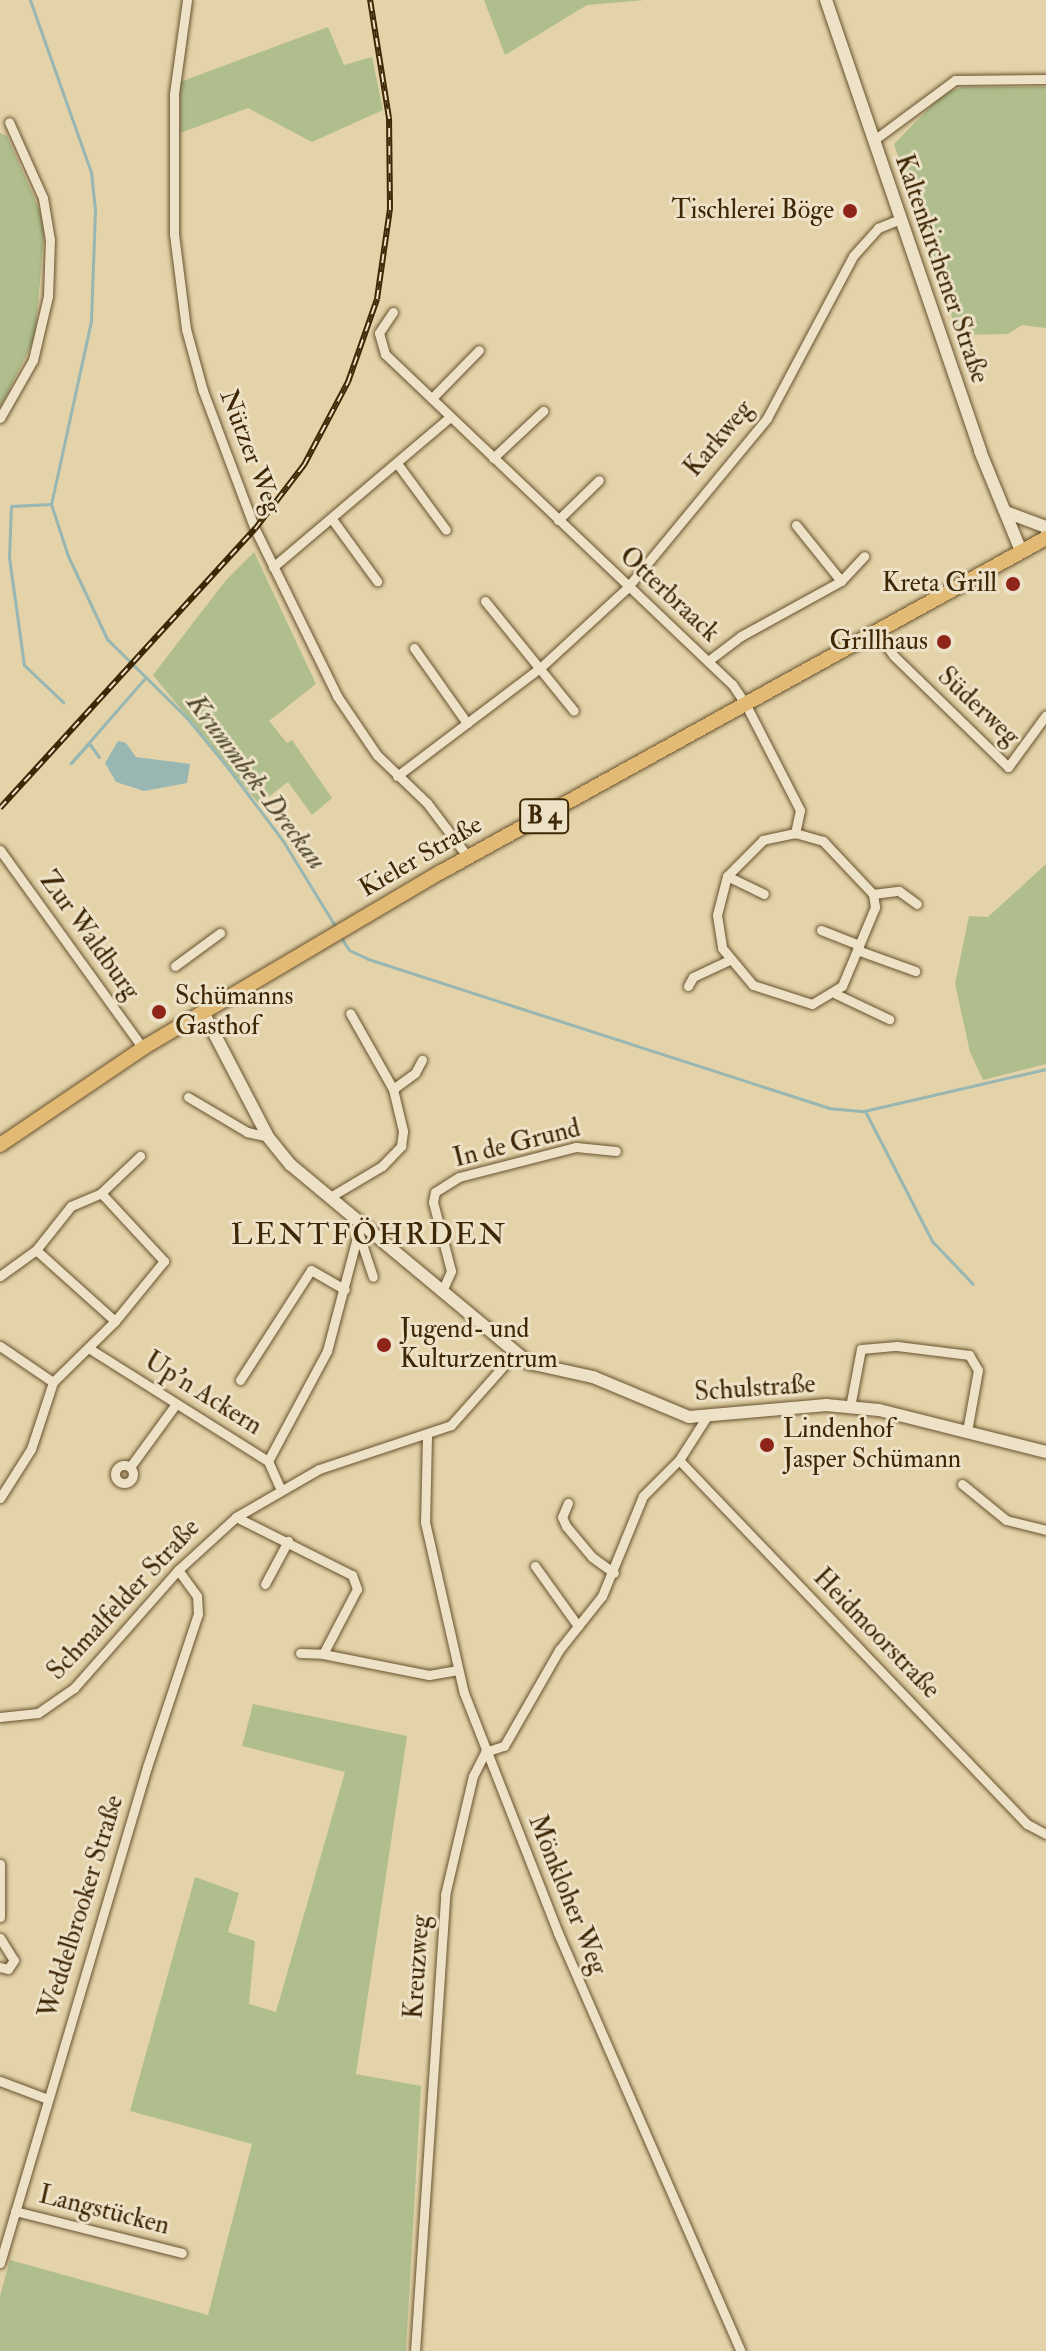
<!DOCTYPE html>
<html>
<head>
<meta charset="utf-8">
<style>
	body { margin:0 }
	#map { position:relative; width:1046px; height:2351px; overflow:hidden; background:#e4d3a9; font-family:"IM FELL Double Pica",serif }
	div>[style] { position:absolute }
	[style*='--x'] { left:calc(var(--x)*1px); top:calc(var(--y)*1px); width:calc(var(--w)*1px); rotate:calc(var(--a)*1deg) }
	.green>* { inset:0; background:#afbe8c }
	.water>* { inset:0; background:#98b6b2 }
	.stream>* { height:3px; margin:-1.5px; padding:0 1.5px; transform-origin:1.5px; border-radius:1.5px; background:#98b6b2 }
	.roads { filter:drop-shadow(0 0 2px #68522e) drop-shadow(0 0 2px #68522e) }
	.street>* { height:9px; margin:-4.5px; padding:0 4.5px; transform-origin:4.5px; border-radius:4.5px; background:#ede2c7 }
	.street>.ring { margin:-4.5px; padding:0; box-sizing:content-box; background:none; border:9px solid #ede2c7; border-radius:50% }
	.secondary>* { height:12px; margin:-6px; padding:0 6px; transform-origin:6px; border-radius:6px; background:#ede2c7 }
	.primary>* { height:14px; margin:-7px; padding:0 7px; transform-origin:7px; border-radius:7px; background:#e2ba74 }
	.rail>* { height:6px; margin-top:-3px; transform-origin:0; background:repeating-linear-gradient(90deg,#ede2c7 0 9px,#3e2705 0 18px); box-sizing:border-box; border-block:2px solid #3e2705 }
	.dots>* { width:22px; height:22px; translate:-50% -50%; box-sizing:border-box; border:4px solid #ede2c7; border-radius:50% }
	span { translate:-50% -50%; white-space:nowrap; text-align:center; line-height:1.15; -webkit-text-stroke:6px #ede2c7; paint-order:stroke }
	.shield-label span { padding:2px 6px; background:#ede2c7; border:2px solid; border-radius:6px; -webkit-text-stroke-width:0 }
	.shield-label { font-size:24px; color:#3e2705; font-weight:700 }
	.poi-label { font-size:26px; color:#3e2705 }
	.right { translate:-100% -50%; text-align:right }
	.left { translate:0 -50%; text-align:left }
	.street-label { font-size:26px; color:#3e2705 }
	.water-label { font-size:28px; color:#544b30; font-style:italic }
	.quarter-label { font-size:30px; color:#3e2705; letter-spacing:2px }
</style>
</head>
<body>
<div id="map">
	<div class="green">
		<div style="clip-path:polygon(484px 0,645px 0,587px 5px,505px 55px)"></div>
		<div style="clip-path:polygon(328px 27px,344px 65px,372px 57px,383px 110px,312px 142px,248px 108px,180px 133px,180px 82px)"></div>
		<div style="clip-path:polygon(962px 87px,1046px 87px,1046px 328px,1022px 325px,1008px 334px,958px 335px,894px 144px,943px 94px)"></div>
		<div style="clip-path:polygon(0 133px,7px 136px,45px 222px,35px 338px,0 408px)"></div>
		<div style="clip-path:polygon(254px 552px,316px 684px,269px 721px,287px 743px,292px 740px,332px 798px,312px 815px,288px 782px,259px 804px,153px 675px,226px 580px)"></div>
		<div style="clip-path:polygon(1046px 864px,1046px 1064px,983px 1080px,970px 1052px,955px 984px,969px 916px,988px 917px)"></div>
		<div style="clip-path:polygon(253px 1704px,407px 1736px,356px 2074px,421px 2086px,406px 2351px,0 2351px,0 2296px,10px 2260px,208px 2315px,252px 2144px,130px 2111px,195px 1877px,239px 1893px,228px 1932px,255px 1941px,249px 2004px,276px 2012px,345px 1772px,242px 1746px)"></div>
	</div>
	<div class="water">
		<div style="clip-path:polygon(118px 741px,126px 743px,136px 757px,190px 764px,187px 783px,144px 791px,116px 782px,105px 763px)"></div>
	</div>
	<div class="stream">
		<div style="--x:30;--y:0;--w:182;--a:70.5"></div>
		<div style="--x:91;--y:172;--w:39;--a:84"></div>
		<div style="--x:95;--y:211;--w:110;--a:92.1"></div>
		<div style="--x:91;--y:321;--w:187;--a:102.3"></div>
		<div style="--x:51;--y:504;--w:55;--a:71.9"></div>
		<div style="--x:68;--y:556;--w:92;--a:64.8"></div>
		<div style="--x:107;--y:639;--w:112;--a:44.6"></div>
		<div style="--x:187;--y:718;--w:65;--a:50.6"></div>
		<div style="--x:228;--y:768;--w:91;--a:53"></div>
		<div style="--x:283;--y:841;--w:103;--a:58.5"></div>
		<div style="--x:51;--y:504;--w:40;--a:177.1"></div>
		<div style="--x:11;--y:506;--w:51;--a:92.2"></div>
		<div style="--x:9;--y:557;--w:109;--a:82.1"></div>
		<div style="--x:24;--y:665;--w:54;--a:43.5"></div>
		<div style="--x:99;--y:757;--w:17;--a:-126"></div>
		<div style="--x:89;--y:743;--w:27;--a:132"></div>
		<div style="--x:71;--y:763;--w:114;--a:-48.9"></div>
		<div style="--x:340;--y:936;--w:17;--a:57"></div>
		<div style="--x:349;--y:950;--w:21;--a:25"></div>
		<div style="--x:368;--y:959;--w:484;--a:17.9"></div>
		<div style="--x:828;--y:1108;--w:36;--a:5"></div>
		<div style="--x:864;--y:1111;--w:187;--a:-13"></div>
		<div style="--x:866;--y:1113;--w:144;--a:62.7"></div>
		<div style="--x:932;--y:1241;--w:59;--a:46.4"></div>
	</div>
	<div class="roads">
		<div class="street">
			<div style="--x:187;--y:0;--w:95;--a:97.9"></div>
			<div style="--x:174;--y:94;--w:140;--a:90"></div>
			<div style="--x:174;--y:234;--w:96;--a:82.8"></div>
			<div style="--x:186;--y:329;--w:64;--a:74.7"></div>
			<div style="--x:203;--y:391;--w:147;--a:69.4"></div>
			<div style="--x:255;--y:529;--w:186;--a:63.8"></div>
			<div style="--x:337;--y:696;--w:71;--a:55.9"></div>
			<div style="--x:377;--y:755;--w:69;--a:43.8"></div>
			<div style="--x:427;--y:803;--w:68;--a:52.8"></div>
			<div style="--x:874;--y:140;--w:101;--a:-36.5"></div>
			<div style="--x:955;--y:80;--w:91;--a:-0.6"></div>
			<div style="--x:393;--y:312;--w:25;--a:124"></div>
			<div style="--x:379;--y:333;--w:22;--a:74"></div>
			<div style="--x:385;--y:354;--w:479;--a:43.6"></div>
			<div style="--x:732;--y:684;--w:25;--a:56"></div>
			<div style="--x:746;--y:705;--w:118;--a:62.8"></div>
			<div style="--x:800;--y:810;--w:24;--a:102"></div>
			<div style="--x:795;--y:833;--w:33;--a:168"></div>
			<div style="--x:763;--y:840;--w:51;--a:135"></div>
			<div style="--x:727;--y:876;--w:40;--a:104.4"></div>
			<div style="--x:717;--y:915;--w:33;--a:81"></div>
			<div style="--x:722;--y:948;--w:48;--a:50"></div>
			<div style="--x:753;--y:985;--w:62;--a:17.9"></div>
			<div style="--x:812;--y:1004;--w:35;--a:-31"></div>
			<div style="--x:842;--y:986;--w:86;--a:-67.3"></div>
			<div style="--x:875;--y:907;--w:13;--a:-99"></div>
			<div style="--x:873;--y:894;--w:73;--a:-133.3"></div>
			<div style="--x:823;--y:841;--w:29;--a:-164"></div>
			<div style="--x:432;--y:398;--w:67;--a:-45.6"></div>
			<div style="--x:0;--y:418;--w:67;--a:-60.4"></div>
			<div style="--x:33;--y:360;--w:66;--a:-76.8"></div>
			<div style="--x:48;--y:296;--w:56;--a:-88"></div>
			<div style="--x:50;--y:240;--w:43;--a:-99.5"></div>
			<div style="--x:43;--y:198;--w:83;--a:-114.1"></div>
			<div style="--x:493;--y:458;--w:69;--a:-43.2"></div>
			<div style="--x:399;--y:466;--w:79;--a:53.7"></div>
			<div style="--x:332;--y:519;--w:77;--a:54"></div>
			<div style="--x:558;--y:520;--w:57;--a:-44.3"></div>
			<div style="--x:796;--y:525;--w:72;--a:51.2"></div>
			<div style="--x:273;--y:567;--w:232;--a:-40.3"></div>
			<div style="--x:485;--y:601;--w:141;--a:51"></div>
			<div style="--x:877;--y:632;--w:29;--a:55"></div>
			<div style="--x:894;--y:656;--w:159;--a:44.2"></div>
			<div style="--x:1008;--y:767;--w:64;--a:-53.8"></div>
			<div style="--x:414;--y:648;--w:92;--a:54.8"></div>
			<div style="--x:708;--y:661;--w:41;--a:-37.1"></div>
			<div style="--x:741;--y:636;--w:114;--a:-28.8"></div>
			<div style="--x:841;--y:581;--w:34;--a:-47"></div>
			<div style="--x:397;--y:776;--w:179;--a:-37.1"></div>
			<div style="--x:540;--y:668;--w:118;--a:-42.6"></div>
			<div style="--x:627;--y:588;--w:220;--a:-50.5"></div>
			<div style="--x:767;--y:418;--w:183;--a:-62"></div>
			<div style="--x:853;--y:256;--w:38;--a:-48"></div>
			<div style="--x:878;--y:228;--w:24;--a:-22"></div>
			<div style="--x:0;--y:850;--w:244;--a:54.2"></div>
			<div style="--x:727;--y:876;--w:41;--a:25.9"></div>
			<div style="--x:873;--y:894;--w:26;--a:-7"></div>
			<div style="--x:899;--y:891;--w:22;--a:36"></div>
			<div style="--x:821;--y:930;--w:41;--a:21.5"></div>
			<div style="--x:857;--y:950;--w:62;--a:19.9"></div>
			<div style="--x:175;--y:966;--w:56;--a:-36.3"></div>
			<div style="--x:688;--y:986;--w:10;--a:-61"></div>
			<div style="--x:693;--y:977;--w:38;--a:-25"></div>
			<div style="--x:836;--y:994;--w:59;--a:25.3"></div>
			<div style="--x:393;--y:1089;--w:27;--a:-36"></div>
			<div style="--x:415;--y:1073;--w:15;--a:-62"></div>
			<div style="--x:188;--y:1097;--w:69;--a:30.7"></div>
			<div style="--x:247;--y:1132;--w:22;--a:13"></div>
			<div style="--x:101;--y:1193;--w:93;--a:47.2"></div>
			<div style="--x:164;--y:1261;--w:77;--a:129.2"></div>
			<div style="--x:330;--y:1197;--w:61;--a:-30.8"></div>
			<div style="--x:382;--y:1166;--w:28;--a:-46"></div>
			<div style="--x:401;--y:1146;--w:15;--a:-82"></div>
			<div style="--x:403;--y:1131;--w:43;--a:-103.4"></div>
			<div style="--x:393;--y:1089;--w:87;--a:-119.5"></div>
			<div style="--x:359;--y:1235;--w:44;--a:71.6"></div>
			<div style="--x:0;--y:1276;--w:44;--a:-35.8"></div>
			<div style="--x:443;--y:1289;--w:20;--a:-66"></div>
			<div style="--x:451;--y:1271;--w:71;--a:-104.6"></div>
			<div style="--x:433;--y:1202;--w:10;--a:-79"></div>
			<div style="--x:435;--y:1192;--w:28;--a:-32"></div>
			<div style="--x:459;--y:1177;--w:121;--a:-14.4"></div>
			<div style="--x:576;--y:1147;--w:40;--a:5.7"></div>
			<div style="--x:0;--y:1346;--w:64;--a:34.2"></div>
			<div style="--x:90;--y:1349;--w:210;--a:32.2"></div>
			<div style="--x:268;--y:1461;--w:30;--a:66"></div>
			<div style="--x:240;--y:1380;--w:131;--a:-57.2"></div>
			<div style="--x:311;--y:1270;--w:39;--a:30"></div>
			<div style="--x:850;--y:1407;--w:59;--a:-79.3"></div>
			<div style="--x:861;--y:1349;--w:36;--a:-5"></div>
			<div style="--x:897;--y:1346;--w:73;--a:7.1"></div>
			<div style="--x:969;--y:1355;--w:17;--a:59"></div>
			<div style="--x:978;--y:1370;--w:62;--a:100.2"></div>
			<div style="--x:427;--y:1436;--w:86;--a:91.3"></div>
			<div style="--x:425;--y:1522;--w:175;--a:77.2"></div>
			<div style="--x:464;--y:1693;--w:258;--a:68.6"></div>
			<div style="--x:558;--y:1933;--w:456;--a:66.4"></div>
			<div style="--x:679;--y:1460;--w:504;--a:46.29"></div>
			<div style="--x:1027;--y:1824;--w:21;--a:28"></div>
			<div style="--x:268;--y:1461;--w:125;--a:-61.8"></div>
			<div style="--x:327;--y:1351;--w:133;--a:-75.2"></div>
			<div class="ring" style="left:115px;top:1465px;width:9px;height:9px"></div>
			<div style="--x:130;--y:1467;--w:78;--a:-53.9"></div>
			<div style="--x:962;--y:1484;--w:57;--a:39.3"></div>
			<div style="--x:1006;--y:1520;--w:41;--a:14"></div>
			<div style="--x:0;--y:1498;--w:58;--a:-57.7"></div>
			<div style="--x:31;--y:1449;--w:71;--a:-71.8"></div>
			<div style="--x:53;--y:1382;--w:87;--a:-44.5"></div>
			<div style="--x:115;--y:1321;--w:106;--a:-138.1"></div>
			<div style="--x:36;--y:1250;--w:56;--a:-51.5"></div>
			<div style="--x:71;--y:1206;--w:33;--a:-23"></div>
			<div style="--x:101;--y:1193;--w:54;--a:-43.5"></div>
			<div style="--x:568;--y:1503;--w:15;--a:113"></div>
			<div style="--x:562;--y:1517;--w:10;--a:66"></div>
			<div style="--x:566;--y:1526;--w:40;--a:50"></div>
			<div style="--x:592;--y:1557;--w:27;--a:36"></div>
			<div style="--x:236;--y:1517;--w:130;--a:26.6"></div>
			<div style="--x:352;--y:1575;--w:15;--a:70"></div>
			<div style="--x:357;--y:1589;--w:73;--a:117.6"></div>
			<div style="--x:323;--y:1654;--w:108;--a:11.2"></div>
			<div style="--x:429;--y:1675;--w:29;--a:-10"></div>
			<div style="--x:535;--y:1566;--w:74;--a:54.4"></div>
			<div style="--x:265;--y:1584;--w:49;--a:-61.9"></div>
			<div style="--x:300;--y:1653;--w:23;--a:2"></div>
			<div style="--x:0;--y:1717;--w:38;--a:-6"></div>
			<div style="--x:38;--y:1713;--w:44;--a:-34.8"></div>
			<div style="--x:74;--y:1688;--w:157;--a:-48.6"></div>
			<div style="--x:178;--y:1570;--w:79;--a:-42.4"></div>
			<div style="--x:236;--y:1517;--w:96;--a:-30"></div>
			<div style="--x:319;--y:1469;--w:139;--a:-18.4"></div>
			<div style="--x:451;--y:1425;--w:95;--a:-48.4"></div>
			<div style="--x:0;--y:1864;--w:53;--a:90"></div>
			<div style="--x:0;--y:1938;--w:26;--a:58"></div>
			<div style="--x:14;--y:1960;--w:11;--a:124"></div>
			<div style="--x:8;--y:1969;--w:8;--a:-166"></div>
			<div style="--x:0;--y:2081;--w:51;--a:20.6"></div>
			<div style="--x:15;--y:2211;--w:172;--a:14.1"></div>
			<div style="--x:0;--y:2263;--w:517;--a:-73.49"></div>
			<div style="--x:147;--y:1767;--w:161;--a:-71.6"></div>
			<div style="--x:198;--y:1614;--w:18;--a:-93"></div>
			<div style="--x:197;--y:1596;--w:32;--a:-126"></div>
			<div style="--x:415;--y:2351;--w:457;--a:-86.2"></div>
			<div style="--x:445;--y:1895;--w:122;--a:-76.8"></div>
			<div style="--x:473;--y:1776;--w:27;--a:-63"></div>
			<div style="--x:485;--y:1752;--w:20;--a:-18"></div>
			<div style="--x:504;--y:1746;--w:111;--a:-60.2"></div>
			<div style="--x:559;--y:1650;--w:69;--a:-51.5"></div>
			<div style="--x:602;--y:1596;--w:108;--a:-67.7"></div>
			<div style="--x:643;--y:1496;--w:51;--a:-45"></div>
			<div style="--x:679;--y:1460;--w:50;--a:-57.3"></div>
		</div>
		<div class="secondary">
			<div style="--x:826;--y:0;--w:477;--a:71.1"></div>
			<div style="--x:980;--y:451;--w:108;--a:67.7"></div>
			<div style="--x:1006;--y:512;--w:43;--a:20.6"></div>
			<div style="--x:203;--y:1012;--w:141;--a:62.5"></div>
			<div style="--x:268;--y:1137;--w:36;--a:51"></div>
			<div style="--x:291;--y:1165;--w:310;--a:39.8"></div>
			<div style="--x:529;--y:1363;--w:66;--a:12.3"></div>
			<div style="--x:593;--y:1377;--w:104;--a:22.6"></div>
			<div style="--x:689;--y:1417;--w:138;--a:-5"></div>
			<div style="--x:826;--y:1405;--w:53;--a:5.4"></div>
			<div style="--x:879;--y:1410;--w:172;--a:14.1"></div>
		</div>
		<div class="primary">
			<div style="--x:0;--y:1145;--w:173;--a:-34.1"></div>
			<div style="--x:143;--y:1048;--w:346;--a:-30.6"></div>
			<div style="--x:441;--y:872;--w:691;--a:-28.9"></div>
		</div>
	</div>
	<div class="rail">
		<div style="--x:0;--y:808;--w:378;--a:-47.6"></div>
		<div style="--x:255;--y:529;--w:81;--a:-52.6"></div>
		<div style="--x:304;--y:465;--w:94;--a:-62.1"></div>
		<div style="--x:348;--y:382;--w:88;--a:-70.7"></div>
		<div style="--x:377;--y:299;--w:91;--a:-81.8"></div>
		<div style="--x:390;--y:209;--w:91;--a:-90.6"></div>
		<div style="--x:389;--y:118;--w:120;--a:-99.1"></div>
	</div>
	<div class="dots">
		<div style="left:850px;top:211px;background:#8f2418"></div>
		<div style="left:1013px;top:584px;background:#8f2418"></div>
		<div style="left:944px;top:642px;background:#8f2418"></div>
		<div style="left:159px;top:1012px;background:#8f2418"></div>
		<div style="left:384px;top:1345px;background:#8f2418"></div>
		<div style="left:767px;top:1445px;background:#8f2418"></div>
	</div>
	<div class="shield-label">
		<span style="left:544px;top:816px">B 4</span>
	</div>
	<div class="poi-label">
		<span class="right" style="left:834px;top:211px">Tischlerei Böge</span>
		<span class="right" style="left:997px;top:584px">Kreta Grill</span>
		<span class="right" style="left:928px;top:642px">Grillhaus</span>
		<span class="left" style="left:175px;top:1012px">Schümanns<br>Gasthof</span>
		<span class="left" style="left:400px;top:1345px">Jugend- und<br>Kulturzentrum</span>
		<span class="left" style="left:783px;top:1445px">Lindenhof<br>Jasper Schümann</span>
	</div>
	<div class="street-label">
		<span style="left:941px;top:269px;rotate:71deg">Kaltenkirchener Straße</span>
		<span style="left:719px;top:439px;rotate:-50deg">Karkweg</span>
		<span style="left:250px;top:452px;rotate:69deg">Nützer Weg</span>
		<span style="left:669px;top:595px;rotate:43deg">Otterbraack</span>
		<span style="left:978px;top:707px;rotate:43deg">Süderweg</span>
		<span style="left:421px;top:857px;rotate:-30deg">Kieler Straße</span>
		<span style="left:89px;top:936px;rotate:54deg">Zur Waldburg</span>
		<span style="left:517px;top:1144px;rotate:-14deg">In de Grund</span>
		<span style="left:755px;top:1389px;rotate:-4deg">Schulstraße</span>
		<span style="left:203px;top:1394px;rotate:32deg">Up'n Ackern</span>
		<span style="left:124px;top:1600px;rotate:-47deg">Schmalfelder Straße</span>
		<span style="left:876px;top:1634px;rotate:46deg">Heidmoorstraße</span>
		<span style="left:567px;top:1895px;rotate:68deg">Mönkloher Weg</span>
		<span style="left:82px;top:1907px;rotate:-73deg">Weddelbrooker Straße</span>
		<span style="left:418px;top:1967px;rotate:-86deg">Kreuzweg</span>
		<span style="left:104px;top:2211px;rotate:14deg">Langstücken</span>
	</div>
	<div class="water-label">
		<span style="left:256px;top:782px;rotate:53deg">Krummbek-Dreckau</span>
	</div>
	<div class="quarter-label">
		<span style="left:369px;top:1235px">LENTFÖHRDEN</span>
	</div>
</div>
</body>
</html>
